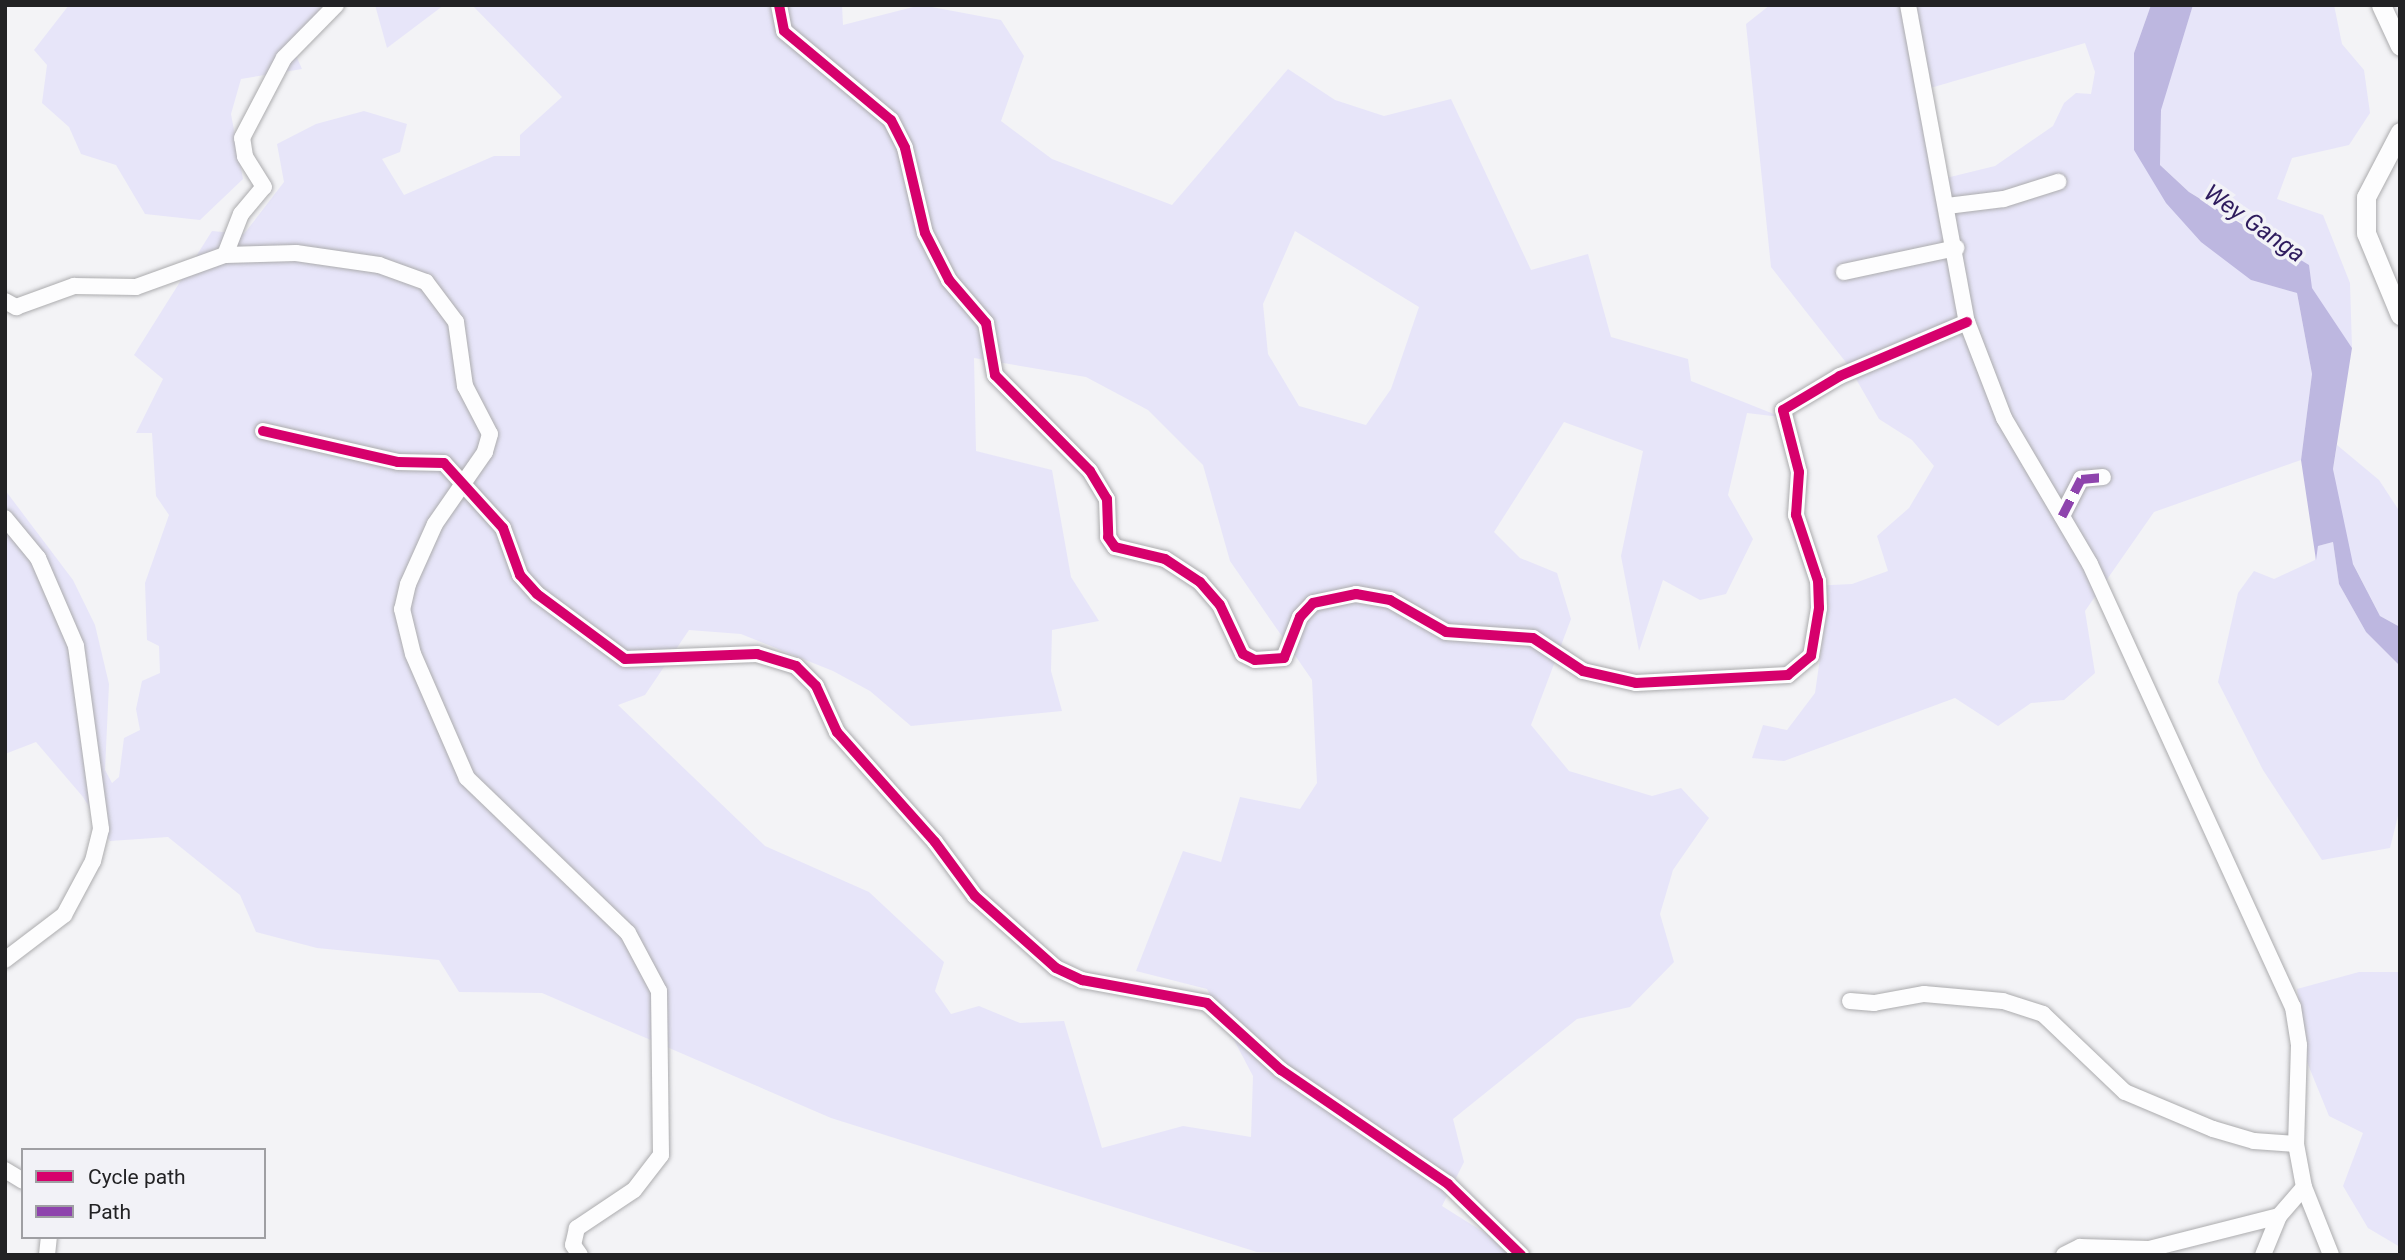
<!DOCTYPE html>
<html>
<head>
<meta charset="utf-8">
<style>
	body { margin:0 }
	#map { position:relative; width:2405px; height:1260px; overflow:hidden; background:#f3f3f6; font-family:Roboto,sans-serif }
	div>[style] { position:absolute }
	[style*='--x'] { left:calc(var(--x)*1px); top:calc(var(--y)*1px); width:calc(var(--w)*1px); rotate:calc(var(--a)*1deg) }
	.green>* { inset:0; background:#e7e5f9 }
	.water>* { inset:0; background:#bdb7e0 }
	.roads { filter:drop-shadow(0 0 2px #acacae) drop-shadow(0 0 2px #acacae) }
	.minor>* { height:16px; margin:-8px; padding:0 8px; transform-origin:8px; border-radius:8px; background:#fdfdfe }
	.major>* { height:19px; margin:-9.5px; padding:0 9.5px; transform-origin:9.5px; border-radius:9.5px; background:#fdfdfe }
	.quiet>* { height:9px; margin-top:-4.5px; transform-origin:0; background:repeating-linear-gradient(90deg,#8e44ad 0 18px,transparent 0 27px) }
	.cycleway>* { height:10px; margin:-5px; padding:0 5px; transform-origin:5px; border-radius:5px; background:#d6006c }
	span { translate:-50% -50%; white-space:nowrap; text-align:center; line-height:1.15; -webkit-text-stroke:7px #f2f2f7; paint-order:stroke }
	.water-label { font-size:24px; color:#2e1b5d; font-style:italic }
	.frame { position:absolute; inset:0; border:7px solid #222224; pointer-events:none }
	.legend { position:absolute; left:21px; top:1148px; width:245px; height:91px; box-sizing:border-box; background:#f2f2f7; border:2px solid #9f9fa3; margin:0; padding:9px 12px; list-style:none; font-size:21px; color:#222224 }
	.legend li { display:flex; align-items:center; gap:14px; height:35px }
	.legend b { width:35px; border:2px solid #9f9fa3 }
</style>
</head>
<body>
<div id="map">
	<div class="green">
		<div style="clip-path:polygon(69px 5px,347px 5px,294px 51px,302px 69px,241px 79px,231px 114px,243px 179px,200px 220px,145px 214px,116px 165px,81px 154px,69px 127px,42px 103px,47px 65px,34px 50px)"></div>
		<div style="clip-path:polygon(375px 5px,444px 5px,387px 48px)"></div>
		<div style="clip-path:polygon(evenodd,472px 5px,842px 5px,843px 25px,921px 5px,1001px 20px,1024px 56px,1001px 121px,1052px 159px,1172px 205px,1288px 69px,1335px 100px,1384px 116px,1451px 99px,1531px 270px,1588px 254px,1611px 337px,1688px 359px,1691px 381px,1781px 417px,1747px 413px,1728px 495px,1753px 539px,1726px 594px,1700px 600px,1663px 580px,1639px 651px,1621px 556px,1643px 451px,1564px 422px,1494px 532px,1520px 558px,1557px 573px,1571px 619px,1531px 725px,1569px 771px,1652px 796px,1681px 788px,1709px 818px,1673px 870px,1660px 914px,1674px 962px,1630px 1007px,1577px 1019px,1453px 1119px,1464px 1162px,1442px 1206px,1520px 1255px,1257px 1252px,831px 1118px,542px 993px,459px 992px,439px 960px,317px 948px,256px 932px,240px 895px,168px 837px,110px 841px,83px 797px,36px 742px,5px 754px,5px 490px,73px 580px,95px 625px,109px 684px,105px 770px,112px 783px,119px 777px,124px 738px,140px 730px,136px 709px,142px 681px,160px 673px,159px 646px,147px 640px,145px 583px,169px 515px,156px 496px,152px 433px,136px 433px,163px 379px,134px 355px,212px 231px,244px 234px,284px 182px,277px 144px,316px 124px,364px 111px,407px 124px,400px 152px,382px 159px,404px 195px,494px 156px,520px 156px,520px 135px,562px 97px,472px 5px,1295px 231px,1419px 307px,1391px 389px,1366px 425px,1299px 406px,1268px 354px,1263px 304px,1295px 231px,472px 5px,974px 358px,1086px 377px,1148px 410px,1203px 465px,1230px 561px,1312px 680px,1317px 783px,1300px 809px,1240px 797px,1221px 862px,1183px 851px,1136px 971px,1207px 989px,1253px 1076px,1251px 1137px,1183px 1126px,1102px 1148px,1064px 1021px,1020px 1023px,979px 1006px,951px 1014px,935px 991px,944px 962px,869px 892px,765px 846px,618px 705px,645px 695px,689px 630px,741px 634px,833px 671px,870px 691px,911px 726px,1062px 711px,1051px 671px,1052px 630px,1099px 621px,1071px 577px,1052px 470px,976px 451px,974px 358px)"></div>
		<div style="clip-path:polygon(evenodd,1770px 5px,2151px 5px,2134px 53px,2134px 150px,2251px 280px,2297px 293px,2312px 374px,2301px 460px,2154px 512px,2085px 611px,2095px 673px,2064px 700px,2031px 703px,1998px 726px,1955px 698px,1784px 761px,1752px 758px,1763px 725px,1787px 730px,1815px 693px,1826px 616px,1811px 586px,1852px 584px,1888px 571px,1877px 536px,1909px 508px,1934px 466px,1912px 440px,1879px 419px,1848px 365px,1771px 267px,1746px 24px,1770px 5px,2085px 43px,2095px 72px,2091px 94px,2076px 93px,2064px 103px,2053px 126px,1995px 166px,1942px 179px,1927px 89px,2085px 43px)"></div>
		<div style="clip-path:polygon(2193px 5px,2334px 5px,2342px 44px,2364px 70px,2370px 113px,2349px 145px,2292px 158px,2277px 199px,2323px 215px,2350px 283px,2352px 348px,2276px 242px,2189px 192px,2160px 165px,2161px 107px)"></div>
		<div style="clip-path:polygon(2337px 445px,2379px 480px,2400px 512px,2400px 627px,2380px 616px,2345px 548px,2333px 469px)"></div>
		<div style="clip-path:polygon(2333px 542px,2339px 584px,2366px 632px,2400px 666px,2400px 808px,2390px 848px,2322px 860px,2263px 770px,2218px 682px,2238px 593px,2254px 571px,2274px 579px,2315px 560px,2318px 546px)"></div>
		<div style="clip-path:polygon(2359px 972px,2400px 972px,2400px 1247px,2368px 1228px,2343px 1186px,2363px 1133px,2329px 1116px,2307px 1062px,2297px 989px)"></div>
	</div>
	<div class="water">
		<div style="clip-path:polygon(2151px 5px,2193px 5px,2161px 110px,2160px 165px,2189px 192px,2309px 265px,2312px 288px,2352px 348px,2333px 469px,2353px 564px,2380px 616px,2400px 627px,2400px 666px,2366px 632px,2339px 584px,2333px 542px,2318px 546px,2316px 560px,2301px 460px,2312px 374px,2297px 293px,2251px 280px,2201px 242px,2166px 203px,2134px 150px,2134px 53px)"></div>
	</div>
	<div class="roads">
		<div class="minor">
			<div style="--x:779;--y:5;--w:26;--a:79"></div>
			<div style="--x:784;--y:31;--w:139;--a:39.8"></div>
			<div style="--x:891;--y:120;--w:31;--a:63"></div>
			<div style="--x:905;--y:148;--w:87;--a:76.8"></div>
			<div style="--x:925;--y:233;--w:53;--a:62.9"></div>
			<div style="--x:949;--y:280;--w:57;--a:49.3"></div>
			<div style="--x:986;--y:323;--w:53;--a:80.2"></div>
			<div style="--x:995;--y:375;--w:135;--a:45.3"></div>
			<div style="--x:1090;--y:471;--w:33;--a:59"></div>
			<div style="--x:1107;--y:499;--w:38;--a:88"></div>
			<div style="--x:1108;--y:537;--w:12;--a:55"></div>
			<div style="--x:1115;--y:547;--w:51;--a:13.5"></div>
			<div style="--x:1165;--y:559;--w:42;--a:33.3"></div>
			<div style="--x:1200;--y:582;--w:30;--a:49"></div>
			<div style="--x:1220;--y:605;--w:54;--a:64.9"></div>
			<div style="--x:1243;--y:654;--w:13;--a:27"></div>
			<div style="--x:1255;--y:660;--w:29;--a:-4"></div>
			<div style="--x:1284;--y:658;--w:44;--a:-68.7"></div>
			<div style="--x:1300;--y:617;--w:19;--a:-47"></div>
			<div style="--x:1313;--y:603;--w:44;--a:-11.8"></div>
			<div style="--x:1356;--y:594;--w:35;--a:10"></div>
			<div style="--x:1390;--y:600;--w:64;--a:29.7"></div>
			<div style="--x:1446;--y:632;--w:87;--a:3.9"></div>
			<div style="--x:1533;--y:638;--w:60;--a:33.4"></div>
			<div style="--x:1583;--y:671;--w:54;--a:12.8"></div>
			<div style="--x:1636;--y:683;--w:152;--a:-3"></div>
			<div style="--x:1788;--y:675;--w:30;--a:-40"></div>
			<div style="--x:1811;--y:656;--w:49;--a:-80.5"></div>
			<div style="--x:1819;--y:608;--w:27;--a:-92"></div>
			<div style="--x:1818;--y:581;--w:70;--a:-108.4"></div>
			<div style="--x:1796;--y:515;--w:43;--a:-86"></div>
			<div style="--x:1799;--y:472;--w:64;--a:-104.5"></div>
			<div style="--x:1783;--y:410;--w:66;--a:-30.8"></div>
			<div style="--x:1840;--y:376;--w:138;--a:-23"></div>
			<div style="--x:1908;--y:5;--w:322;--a:79.5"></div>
			<div style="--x:1967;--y:322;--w:103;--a:68.9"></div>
			<div style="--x:2004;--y:418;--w:169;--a:59.5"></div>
			<div style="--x:2090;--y:564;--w:487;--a:65.4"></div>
			<div style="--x:2293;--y:1007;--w:38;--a:81"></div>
			<div style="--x:2299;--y:1045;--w:99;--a:91.7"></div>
			<div style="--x:2296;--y:1144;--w:44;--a:79.5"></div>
			<div style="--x:2304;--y:1187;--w:73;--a:68.3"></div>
			<div style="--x:1947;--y:206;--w:57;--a:-7"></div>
			<div style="--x:2004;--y:199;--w:57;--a:-17.5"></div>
			<div style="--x:225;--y:255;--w:44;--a:-68.7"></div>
			<div style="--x:241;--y:214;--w:35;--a:-50"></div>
			<div style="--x:264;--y:187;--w:36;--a:-122"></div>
			<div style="--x:245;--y:156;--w:18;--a:-99"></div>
			<div style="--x:242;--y:138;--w:90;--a:-62.3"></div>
			<div style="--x:284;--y:58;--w:74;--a:-45.5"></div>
			<div style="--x:1844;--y:272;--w:115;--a:-12.1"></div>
			<div style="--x:5;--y:301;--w:13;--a:29"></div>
			<div style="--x:16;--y:307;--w:62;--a:-19.9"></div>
			<div style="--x:74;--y:286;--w:62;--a:0.9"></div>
			<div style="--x:136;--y:287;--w:95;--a:-19.8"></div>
			<div style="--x:225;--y:255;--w:71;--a:-1.6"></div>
			<div style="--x:296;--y:253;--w:84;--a:8.2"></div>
			<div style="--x:379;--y:265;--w:50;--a:19.9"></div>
			<div style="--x:426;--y:282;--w:50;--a:53.1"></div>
			<div style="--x:456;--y:322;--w:65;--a:82"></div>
			<div style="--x:465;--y:386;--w:54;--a:62.5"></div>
			<div style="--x:490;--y:434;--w:19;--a:106"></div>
			<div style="--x:485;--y:452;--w:88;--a:124.8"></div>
			<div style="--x:435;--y:524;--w:66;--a:114.2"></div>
			<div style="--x:408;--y:584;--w:26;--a:103"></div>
			<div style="--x:402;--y:609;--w:46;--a:76.3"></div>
			<div style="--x:413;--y:654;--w:135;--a:66.5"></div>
			<div style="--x:467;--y:778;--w:223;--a:43.9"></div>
			<div style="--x:628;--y:933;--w:66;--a:61.9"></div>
			<div style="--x:659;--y:991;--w:164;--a:89.3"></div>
			<div style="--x:661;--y:1155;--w:44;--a:127.6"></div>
			<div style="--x:634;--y:1190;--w:69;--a:146.3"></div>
			<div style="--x:577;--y:1228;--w:17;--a:103"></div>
			<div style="--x:573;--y:1245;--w:12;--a:55"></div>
			<div style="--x:263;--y:431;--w:139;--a:12.9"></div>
			<div style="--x:398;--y:462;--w:46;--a:1.2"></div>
			<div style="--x:444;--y:463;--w:88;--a:47.8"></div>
			<div style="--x:503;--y:528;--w:50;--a:70.1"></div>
			<div style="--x:520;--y:575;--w:25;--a:48"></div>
			<div style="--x:537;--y:594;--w:109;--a:36.5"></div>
			<div style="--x:625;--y:659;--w:132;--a:-2.2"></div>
			<div style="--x:757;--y:654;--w:41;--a:17.1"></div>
			<div style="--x:796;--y:666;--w:28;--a:45"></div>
			<div style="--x:816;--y:686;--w:51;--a:65.5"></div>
			<div style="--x:837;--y:732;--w:147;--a:48.3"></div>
			<div style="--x:935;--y:842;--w:67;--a:53.5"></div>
			<div style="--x:975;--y:896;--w:108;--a:41.6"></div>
			<div style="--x:1056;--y:968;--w:29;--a:25"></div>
			<div style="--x:1082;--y:980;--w:127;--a:10.4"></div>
			<div style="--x:1207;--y:1003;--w:100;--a:42.2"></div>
			<div style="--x:1281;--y:1070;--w:202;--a:34.3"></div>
			<div style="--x:1448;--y:1184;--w:102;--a:44.2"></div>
			<div style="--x:2062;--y:516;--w:42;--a:-62.8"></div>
			<div style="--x:2081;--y:479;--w:22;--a:-5"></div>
			<div style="--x:5;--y:518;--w:52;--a:50.5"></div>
			<div style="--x:38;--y:558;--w:96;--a:66.6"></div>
			<div style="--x:76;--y:646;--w:185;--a:82.2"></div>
			<div style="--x:101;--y:829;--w:33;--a:104"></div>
			<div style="--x:93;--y:861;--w:61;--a:118.2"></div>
			<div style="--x:64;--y:915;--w:74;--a:142.7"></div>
			<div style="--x:1850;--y:1001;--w:24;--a:5"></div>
			<div style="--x:1874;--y:1003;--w:51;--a:-10.2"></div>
			<div style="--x:1924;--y:994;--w:79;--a:5.1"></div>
			<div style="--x:2003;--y:1001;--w:42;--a:18"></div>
			<div style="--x:2043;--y:1014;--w:113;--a:43.6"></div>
			<div style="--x:2125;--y:1092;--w:95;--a:22.8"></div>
			<div style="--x:2213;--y:1129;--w:43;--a:16.3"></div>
			<div style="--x:2254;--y:1141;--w:42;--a:4.1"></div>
			<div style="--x:5;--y:1170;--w:21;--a:31"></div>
			<div style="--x:47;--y:1255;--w:18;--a:-84"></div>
			<div style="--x:2064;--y:1255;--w:18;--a:-27"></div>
			<div style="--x:2080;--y:1247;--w:69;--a:1.7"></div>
			<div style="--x:2149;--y:1249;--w:134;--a:-14.2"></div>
			<div style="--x:2263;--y:1255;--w:42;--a:-67.7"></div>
			<div style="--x:2279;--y:1216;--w:38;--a:-49"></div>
		</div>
		<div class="major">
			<div style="--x:2381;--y:5;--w:45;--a:65.1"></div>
			<div style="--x:2400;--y:132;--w:73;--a:117.6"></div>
			<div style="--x:2366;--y:197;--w:36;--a:90"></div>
			<div style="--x:2366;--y:233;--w:89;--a:67.5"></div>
		</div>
	</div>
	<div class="quiet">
		<div style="--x:2062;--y:516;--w:42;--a:-62.8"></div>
		<div style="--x:2081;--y:479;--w:22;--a:-5"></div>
	</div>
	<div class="cycleway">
		<div style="--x:779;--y:5;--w:26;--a:79"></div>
		<div style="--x:784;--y:31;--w:139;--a:39.8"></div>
		<div style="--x:891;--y:120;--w:31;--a:63"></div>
		<div style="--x:905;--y:148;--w:87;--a:76.8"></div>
		<div style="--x:925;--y:233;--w:53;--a:62.9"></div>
		<div style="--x:949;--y:280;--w:57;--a:49.3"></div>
		<div style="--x:986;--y:323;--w:53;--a:80.2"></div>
		<div style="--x:995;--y:375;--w:135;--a:45.3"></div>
		<div style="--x:1090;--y:471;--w:33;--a:59"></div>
		<div style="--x:1107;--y:499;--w:38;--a:88"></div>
		<div style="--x:1108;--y:537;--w:12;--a:55"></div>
		<div style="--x:1115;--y:547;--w:51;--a:13.5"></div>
		<div style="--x:1165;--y:559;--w:42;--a:33.3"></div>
		<div style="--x:1200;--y:582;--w:30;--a:49"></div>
		<div style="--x:1220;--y:605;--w:54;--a:64.9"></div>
		<div style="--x:1243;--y:654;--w:13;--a:27"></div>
		<div style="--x:1255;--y:660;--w:29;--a:-4"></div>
		<div style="--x:1284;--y:658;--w:44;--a:-68.7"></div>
		<div style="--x:1300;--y:617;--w:19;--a:-47"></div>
		<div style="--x:1313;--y:603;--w:44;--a:-11.8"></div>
		<div style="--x:1356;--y:594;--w:35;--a:10"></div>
		<div style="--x:1390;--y:600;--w:64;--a:29.7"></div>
		<div style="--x:1446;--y:632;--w:87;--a:3.9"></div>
		<div style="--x:1533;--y:638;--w:60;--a:33.4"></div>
		<div style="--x:1583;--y:671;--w:54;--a:12.8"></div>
		<div style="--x:1636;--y:683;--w:152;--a:-3"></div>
		<div style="--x:1788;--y:675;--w:30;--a:-40"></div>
		<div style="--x:1811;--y:656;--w:49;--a:-80.5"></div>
		<div style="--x:1819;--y:608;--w:27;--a:-92"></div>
		<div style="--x:1818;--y:581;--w:70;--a:-108.4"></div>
		<div style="--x:1796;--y:515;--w:43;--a:-86"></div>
		<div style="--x:1799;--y:472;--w:64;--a:-104.5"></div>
		<div style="--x:1783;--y:410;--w:66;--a:-30.8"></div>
		<div style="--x:1840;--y:376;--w:138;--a:-23"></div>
		<div style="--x:263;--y:431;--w:139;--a:12.9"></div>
		<div style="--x:398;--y:462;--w:46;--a:1.2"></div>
		<div style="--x:444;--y:463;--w:88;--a:47.8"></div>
		<div style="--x:503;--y:528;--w:50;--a:70.1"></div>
		<div style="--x:520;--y:575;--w:25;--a:48"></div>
		<div style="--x:537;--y:594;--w:109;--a:36.5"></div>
		<div style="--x:625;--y:659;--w:132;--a:-2.2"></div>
		<div style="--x:757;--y:654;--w:41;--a:17.1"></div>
		<div style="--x:796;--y:666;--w:28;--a:45"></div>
		<div style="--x:816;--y:686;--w:51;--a:65.5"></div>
		<div style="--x:837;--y:732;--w:147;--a:48.3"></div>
		<div style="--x:935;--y:842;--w:67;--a:53.5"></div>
		<div style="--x:975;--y:896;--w:108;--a:41.6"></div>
		<div style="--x:1056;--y:968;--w:29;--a:25"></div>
		<div style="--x:1082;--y:980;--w:127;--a:10.4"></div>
		<div style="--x:1207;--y:1003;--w:100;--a:42.2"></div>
		<div style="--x:1281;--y:1070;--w:202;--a:34.3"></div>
		<div style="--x:1448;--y:1184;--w:102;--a:44.2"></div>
	</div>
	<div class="water-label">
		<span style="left:2254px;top:224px;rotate:35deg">Wey Ganga</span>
	</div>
	<div class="frame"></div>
	<ul class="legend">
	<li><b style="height:9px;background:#d6006c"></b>Cycle path</li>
	<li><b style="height:9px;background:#8e44ad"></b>Path</li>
	</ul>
</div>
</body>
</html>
